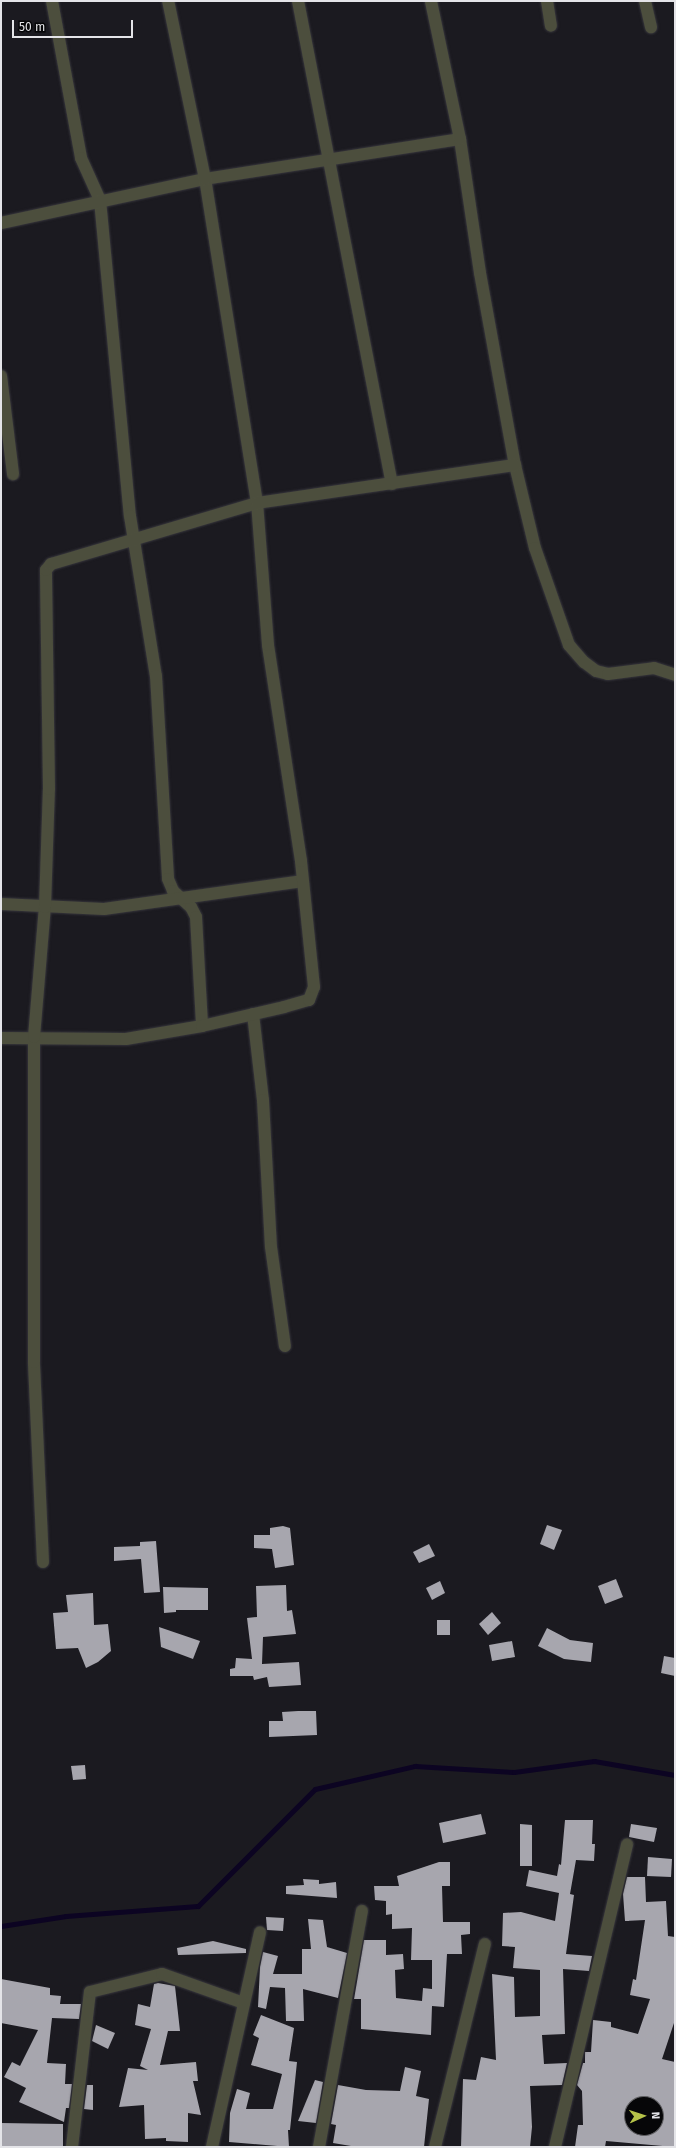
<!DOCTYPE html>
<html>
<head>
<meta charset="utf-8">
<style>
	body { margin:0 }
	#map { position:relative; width:676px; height:2148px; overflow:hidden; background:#1b1a20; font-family:"Fira Sans",sans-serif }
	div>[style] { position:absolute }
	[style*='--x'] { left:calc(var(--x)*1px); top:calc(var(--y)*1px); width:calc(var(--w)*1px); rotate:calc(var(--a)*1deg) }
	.stream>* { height:5px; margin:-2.5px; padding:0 2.5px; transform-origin:2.5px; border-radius:2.5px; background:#0c0422 }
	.building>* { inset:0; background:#a7a6ae }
	.roads { filter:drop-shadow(0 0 1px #37363c) drop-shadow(0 0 1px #37363c) }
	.minor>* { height:12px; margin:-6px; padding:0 6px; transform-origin:6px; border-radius:6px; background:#4c4e3d }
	span { translate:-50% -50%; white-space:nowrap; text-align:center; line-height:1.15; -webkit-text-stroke:4px #060608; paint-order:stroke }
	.frame { position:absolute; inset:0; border:2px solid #e4e4e8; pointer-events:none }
	.north { position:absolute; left:624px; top:2096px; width:40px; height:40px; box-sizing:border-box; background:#060608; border:1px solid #5f5f62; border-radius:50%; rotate:87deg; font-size:11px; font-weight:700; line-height:16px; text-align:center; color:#e4e4e8 }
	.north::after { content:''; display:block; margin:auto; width:14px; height:18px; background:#b5c249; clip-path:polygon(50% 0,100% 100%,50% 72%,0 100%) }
	.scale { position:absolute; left:12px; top:20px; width:121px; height:18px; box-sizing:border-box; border:2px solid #e4e4e8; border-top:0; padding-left:5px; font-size:12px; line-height:14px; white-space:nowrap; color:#e4e4e8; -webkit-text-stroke:3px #060608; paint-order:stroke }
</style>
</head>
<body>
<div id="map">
	<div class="stream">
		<div style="--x:1;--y:1926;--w:66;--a:-8.7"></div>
		<div style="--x:66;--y:1916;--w:132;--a:-4.3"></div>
		<div style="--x:198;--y:1906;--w:165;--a:-45"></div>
		<div style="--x:315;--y:1789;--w:103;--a:-13"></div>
		<div style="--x:415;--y:1766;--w:99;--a:3.5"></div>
		<div style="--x:514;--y:1772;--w:81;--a:-7.8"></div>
		<div style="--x:594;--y:1761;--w:82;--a:9.8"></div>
	</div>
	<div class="building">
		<div style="clip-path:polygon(547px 1525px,562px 1530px,554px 1550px,540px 1544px)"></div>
		<div style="clip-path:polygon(283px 1526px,290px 1528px,294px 1565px,275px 1568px,272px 1549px,254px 1548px,254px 1535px,270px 1535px,270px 1528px)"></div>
		<div style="clip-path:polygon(156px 1541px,160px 1592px,144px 1593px,141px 1559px,114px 1561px,114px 1547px,140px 1546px,140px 1542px)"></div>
		<div style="clip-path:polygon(429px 1544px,435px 1556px,419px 1563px,413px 1552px)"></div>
		<div style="clip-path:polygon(616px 1579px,623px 1597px,605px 1604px,598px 1586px)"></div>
		<div style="clip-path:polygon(440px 1581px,445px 1593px,432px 1600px,426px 1588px)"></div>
		<div style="clip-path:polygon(286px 1585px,287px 1611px,292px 1610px,296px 1634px,263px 1637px,262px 1664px,299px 1662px,301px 1685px,269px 1687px,267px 1677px,254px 1680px,253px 1676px,230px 1676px,230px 1669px,235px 1668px,236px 1658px,252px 1659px,247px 1618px,257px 1617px,256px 1586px)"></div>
		<div style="clip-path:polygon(163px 1587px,208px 1588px,208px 1610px,176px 1610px,176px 1612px,164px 1613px)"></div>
		<div style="clip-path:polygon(93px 1593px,94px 1625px,108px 1624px,111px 1651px,98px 1662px,86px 1668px,78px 1648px,56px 1649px,53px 1613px,68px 1612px,66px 1595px)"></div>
		<div style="clip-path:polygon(492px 1612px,501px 1623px,488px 1635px,479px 1624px)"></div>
		<div style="clip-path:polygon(437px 1620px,450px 1620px,450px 1635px,437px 1635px)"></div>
		<div style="clip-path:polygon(159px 1627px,200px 1641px,193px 1659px,161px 1647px)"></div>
		<div style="clip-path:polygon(547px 1628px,570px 1640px,593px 1643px,591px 1662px,564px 1659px,538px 1646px)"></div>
		<div style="clip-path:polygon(512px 1641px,515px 1657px,492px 1661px,489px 1645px)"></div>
		<div style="clip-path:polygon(664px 1656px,675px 1658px,675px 1676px,661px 1673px)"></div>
		<div style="clip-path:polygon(298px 1711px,316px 1711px,317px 1735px,269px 1737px,269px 1721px,283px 1721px,282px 1712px)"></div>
		<div style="clip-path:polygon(85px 1765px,86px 1779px,73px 1780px,71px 1766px)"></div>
		<div style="clip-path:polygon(481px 1814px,486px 1834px,443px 1843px,439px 1823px)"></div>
		<div style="clip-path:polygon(565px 1820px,593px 1820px,592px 1844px,595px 1844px,594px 1861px,576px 1860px,570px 1894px,574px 1895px,566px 1954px,592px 1956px,589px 1971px,563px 1969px,565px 2034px,542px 2035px,544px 2064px,567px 2063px,562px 2085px,530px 2086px,532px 2127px,530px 2147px,461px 2147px,463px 2079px,476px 2080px,481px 2057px,496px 2060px,492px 1974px,514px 1977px,515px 2017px,540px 2016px,540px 1970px,513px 1968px,515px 1947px,502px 1946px,503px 1913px,521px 1912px,555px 1921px,559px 1893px,526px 1886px,529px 1870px,557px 1876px,559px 1864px,561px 1865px)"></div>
		<div style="clip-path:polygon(520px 1824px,532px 1825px,532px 1866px,520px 1866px)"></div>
		<div style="clip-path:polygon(631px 1824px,657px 1828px,654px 1842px,629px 1837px)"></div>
		<div style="clip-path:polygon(648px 1857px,672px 1859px,671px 1877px,647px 1876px)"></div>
		<div style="clip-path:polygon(439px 1862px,450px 1862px,450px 1886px,442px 1886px,443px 1922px,470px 1922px,470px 1934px,461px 1935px,462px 1954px,447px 1954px,444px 2007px,432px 2006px,431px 2035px,361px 2029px,361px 1999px,354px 1999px,364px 1940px,386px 1940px,386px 1955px,403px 1954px,404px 1969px,395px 1970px,396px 1998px,422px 2001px,423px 1988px,432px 1989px,432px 1960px,411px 1960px,412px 1928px,392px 1929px,392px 1914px,386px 1915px,386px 1901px,375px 1900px,374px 1886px,399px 1886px,397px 1876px)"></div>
		<div style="clip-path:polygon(evenodd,627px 1877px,645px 1877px,646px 1902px,666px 1901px,668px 1936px,675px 1937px,675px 2020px,662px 2059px,675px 2062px,674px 2147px,606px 2141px,605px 2147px,575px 2147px,578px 2125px,583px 2125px,582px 2091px,577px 2085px,583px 2063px,585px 2063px,585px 2052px,591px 2052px,593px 2020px,611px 2022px,611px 2027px,638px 2034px,650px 1999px,630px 1995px,633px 1979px,636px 1980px,645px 1920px,625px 1921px,623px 1894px,627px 1877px,632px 2104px,656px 2104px,656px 2128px,632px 2128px,632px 2104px)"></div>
		<div style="clip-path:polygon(303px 1879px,319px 1880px,319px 1884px,336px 1882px,337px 1898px,286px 1894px,286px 1886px,304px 1885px)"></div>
		<div style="clip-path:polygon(266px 1917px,284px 1918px,283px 1931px,267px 1930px)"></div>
		<div style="clip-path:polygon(308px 1919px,323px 1920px,327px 1947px,347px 1953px,338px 1998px,303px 1989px,304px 2021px,286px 2021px,285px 1988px,270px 1987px,266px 2009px,258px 2007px,260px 1967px,263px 1952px,278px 1956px,273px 1974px,302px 1974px,302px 1949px,311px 1949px)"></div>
		<div style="clip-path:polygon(213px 1941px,246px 1949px,246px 1953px,178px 1955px,177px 1948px)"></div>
		<div style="clip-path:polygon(1px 1979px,50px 1988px,50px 1995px,61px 1996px,60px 2004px,81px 2004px,79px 2019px,52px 2018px,47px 2063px,66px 2064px,65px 2084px,72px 2084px,69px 2108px,66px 2108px,64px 2122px,19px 2102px,26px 2088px,4px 2077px,12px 2062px,20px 2066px,38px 2030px,1px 2023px)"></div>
		<div style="clip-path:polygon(158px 1983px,175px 1986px,180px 2031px,168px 2031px,160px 2065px,196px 2062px,198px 2081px,193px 2081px,201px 2115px,188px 2113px,188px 2142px,166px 2141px,166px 2138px,145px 2139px,144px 2105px,119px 2107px,128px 2068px,148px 2070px,140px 2066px,151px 2029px,135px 2025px,138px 2004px,150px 2007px,154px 1984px)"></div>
		<div style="clip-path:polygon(261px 2015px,294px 2028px,289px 2061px,297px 2062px,290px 2130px,288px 2130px,289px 2147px,229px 2142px,230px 2113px,237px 2089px,250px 2093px,246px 2109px,273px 2109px,282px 2074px,251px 2065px,259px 2038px,253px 2035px)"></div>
		<div style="clip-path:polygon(96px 2025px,115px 2033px,108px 2049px,92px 2041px)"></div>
		<div style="clip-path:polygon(405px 2067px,421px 2071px,416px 2096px,429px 2099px,424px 2147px,357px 2147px,333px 2143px,336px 2125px,331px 2124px,338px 2085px,366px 2090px,400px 2091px)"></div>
		<div style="clip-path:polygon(315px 2080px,323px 2082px,316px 2123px,298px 2121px)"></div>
		<div style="clip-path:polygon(87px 2085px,93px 2085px,93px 2110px,84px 2109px)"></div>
		<div style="clip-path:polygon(1px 2123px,63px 2124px,63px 2147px,1px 2147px)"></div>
	</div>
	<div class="roads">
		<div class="minor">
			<div style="--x:52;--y:1;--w:160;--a:79.5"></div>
			<div style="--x:81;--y:158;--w:46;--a:65.7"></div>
			<div style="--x:100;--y:200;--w:317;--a:84.6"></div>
			<div style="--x:130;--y:516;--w:162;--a:80.8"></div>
			<div style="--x:156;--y:676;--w:203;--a:86.6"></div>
			<div style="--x:168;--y:879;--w:13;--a:67"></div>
			<div style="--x:173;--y:891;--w:24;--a:42"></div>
			<div style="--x:191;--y:907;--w:11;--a:63"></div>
			<div style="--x:196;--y:917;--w:109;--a:86.8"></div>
			<div style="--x:298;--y:1;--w:492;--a:79"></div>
			<div style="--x:547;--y:1;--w:25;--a:81"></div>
			<div style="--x:645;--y:1;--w:27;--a:77"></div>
			<div style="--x:460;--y:139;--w:135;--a:81.5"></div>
			<div style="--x:480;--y:273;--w:195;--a:79.7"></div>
			<div style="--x:515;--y:465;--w:85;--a:76.5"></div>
			<div style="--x:535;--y:548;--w:103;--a:70.7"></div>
			<div style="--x:569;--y:645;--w:23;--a:49"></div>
			<div style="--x:584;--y:662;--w:15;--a:37"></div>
			<div style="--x:596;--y:671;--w:12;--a:14"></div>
			<div style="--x:608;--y:674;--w:46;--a:-7.4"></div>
			<div style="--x:654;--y:668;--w:22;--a:18"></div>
			<div style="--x:1;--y:223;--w:209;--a:-12.2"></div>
			<div style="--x:205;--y:179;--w:258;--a:-8.9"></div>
			<div style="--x:460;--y:139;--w:141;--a:-101.9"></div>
			<div style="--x:1;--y:376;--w:99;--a:83"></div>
			<div style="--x:1;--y:904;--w:103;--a:2.8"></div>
			<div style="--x:104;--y:909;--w:201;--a:-8"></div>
			<div style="--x:253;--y:1014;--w:87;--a:83.4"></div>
			<div style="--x:263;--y:1100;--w:147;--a:86.9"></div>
			<div style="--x:271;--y:1247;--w:100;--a:82"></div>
			<div style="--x:1;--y:1038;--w:125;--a:0.5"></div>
			<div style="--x:126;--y:1039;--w:77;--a:-9.7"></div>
			<div style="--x:202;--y:1026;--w:84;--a:-13"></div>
			<div style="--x:284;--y:1007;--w:26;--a:-16"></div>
			<div style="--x:309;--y:1000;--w:14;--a:-69"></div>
			<div style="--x:314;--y:987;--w:127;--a:-95.9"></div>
			<div style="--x:301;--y:861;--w:219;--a:-98.7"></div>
			<div style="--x:268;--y:645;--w:142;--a:-94.4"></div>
			<div style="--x:257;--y:503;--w:328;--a:-99.1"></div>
			<div style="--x:205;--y:179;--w:182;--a:-101.7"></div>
			<div style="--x:43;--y:1562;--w:200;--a:-92.6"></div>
			<div style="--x:34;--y:1362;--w:325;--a:-90"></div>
			<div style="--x:34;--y:1037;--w:130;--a:-85.2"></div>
			<div style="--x:45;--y:907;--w:118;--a:-88.1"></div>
			<div style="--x:49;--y:789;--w:219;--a:-90.8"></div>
			<div style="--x:46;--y:570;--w:8;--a:-50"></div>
			<div style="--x:51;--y:564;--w:215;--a:-16.5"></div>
			<div style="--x:257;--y:503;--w:261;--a:-8.4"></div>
			<div style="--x:72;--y:2147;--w:156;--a:-83.4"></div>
			<div style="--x:90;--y:1992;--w:74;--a:-14"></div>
			<div style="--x:162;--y:1974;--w:87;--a:19.5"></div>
			<div style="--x:212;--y:2147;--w:220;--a:-77.4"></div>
			<div style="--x:319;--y:2147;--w:240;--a:-79.7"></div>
			<div style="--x:435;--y:2147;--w:209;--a:-76.2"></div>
			<div style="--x:555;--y:2147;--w:311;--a:-76.6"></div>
		</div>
	</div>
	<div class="frame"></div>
	<div class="north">N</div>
	<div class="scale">50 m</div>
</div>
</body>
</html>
